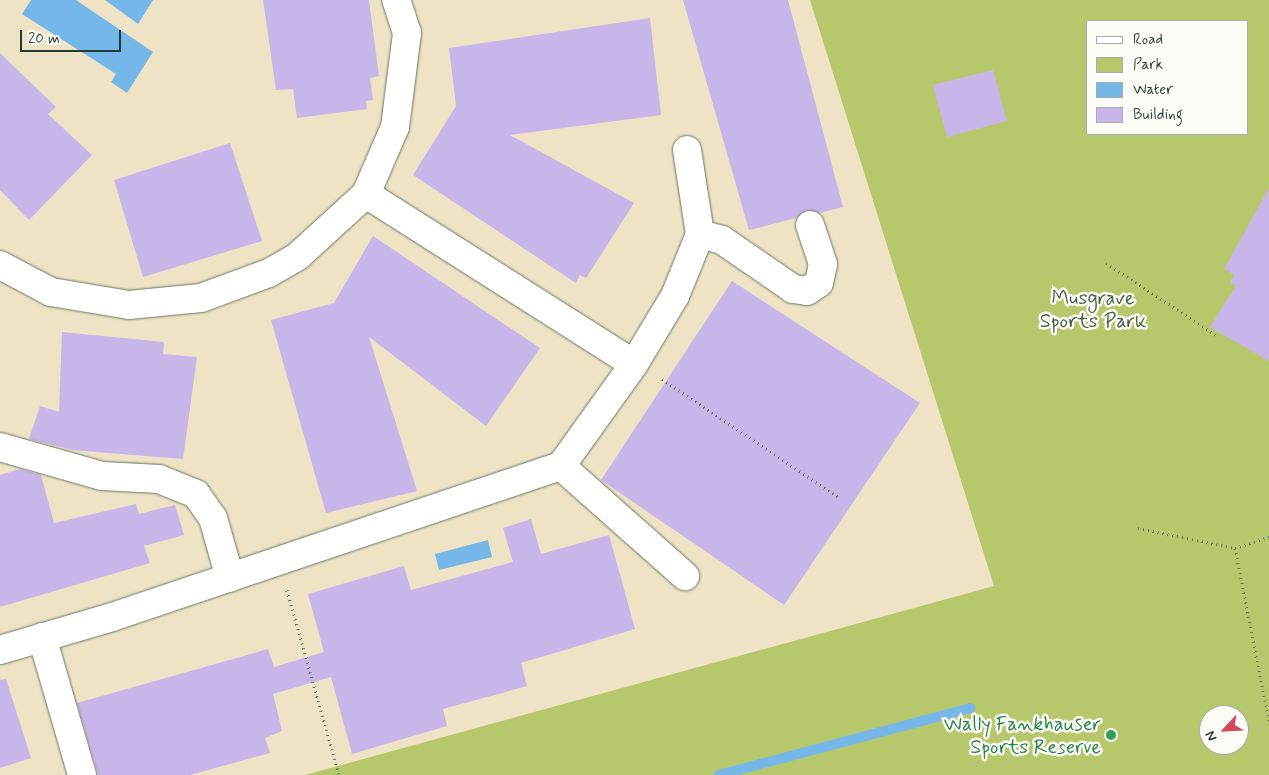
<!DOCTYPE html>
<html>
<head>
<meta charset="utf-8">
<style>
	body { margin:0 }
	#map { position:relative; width:1269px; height:775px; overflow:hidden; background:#eee3c5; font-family:Mynerve,sans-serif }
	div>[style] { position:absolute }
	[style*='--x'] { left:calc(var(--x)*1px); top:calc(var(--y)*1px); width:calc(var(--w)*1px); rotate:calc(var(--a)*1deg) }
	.green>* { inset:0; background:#b6c86b }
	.water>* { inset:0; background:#76b7ea }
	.stream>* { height:10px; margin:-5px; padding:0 5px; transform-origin:5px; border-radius:5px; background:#76b7ea }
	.building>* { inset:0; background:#c8b6ea }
	.path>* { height:3px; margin-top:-1.5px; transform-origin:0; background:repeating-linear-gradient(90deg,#677767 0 1px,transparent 0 5px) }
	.roads { filter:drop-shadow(0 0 1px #677767) drop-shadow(0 0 1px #677767) }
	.minor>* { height:28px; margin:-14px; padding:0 14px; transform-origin:14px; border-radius:14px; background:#fff }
	.dots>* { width:14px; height:14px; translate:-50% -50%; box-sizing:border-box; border:2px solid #fdfcf7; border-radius:50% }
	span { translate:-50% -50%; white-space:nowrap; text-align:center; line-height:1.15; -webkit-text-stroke:5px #fdfcf7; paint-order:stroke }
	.park-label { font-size:20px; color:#456042 }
	.leisure-label { font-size:20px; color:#27864d }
	.right { translate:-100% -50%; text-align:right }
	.legend { position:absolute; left:1086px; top:20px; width:162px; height:115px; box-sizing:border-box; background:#fdfcf7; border:1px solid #a4b0a9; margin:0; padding:6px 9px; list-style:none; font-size:15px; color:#1f3d34 }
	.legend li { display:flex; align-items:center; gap:10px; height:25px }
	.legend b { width:25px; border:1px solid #a4b0a9 }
	.north { position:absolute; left:1199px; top:705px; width:50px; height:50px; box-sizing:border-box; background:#fdfcf7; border:1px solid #a4b0a9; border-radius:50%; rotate:245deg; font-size:14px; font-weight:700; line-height:20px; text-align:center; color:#1f3d34 }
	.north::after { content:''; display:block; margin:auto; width:18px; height:22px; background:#d1495b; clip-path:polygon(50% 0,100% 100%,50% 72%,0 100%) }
	.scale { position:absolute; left:20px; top:30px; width:101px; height:22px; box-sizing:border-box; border:2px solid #1f3d34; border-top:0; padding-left:6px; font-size:15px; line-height:18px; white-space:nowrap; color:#1f3d34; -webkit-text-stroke:4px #fdfcf7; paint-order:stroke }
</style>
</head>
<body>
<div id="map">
	<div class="green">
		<div style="clip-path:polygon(evenodd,810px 0,1269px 0,1269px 775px,305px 775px,994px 586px,810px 0,1088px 21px,1248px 21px,1248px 134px,1088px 134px,1088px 21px,810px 0,1209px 715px,1239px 715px,1239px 745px,1209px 745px,1209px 715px)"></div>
	</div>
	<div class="water">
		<div style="clip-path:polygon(31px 0,76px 0,153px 52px,127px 93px,111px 82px,116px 74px,22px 14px)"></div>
		<div style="clip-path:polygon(105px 0,153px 0,138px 24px)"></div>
		<div style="clip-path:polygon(488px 540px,492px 557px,439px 570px,435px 554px)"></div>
	</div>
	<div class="stream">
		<div style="--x:719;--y:775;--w:260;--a:-14.9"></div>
	</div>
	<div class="building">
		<div style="clip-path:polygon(263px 0,369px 0,379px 76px,370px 78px,373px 100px,366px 101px,367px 109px,297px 118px,293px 89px,276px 90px)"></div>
		<div style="clip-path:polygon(683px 0,788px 0,843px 207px,819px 213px,806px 210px,796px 218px,749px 230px)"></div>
		<div style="clip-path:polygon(650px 18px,661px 115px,510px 135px,634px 203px,586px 278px,580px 275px,576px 283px,413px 175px,456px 106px,449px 48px)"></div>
		<div style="clip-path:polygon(0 53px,56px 107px,48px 114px,92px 155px,29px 220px,0 190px)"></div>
		<div style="clip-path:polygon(993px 70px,1007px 121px,947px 137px,933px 85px)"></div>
		<div style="clip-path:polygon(230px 143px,262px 241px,143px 277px,114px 180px)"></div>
		<div style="clip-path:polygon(1269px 188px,1269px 361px,1210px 327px,1236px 286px,1230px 282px,1235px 275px,1224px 269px)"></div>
		<div style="clip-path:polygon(373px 236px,540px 348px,486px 426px,369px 337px,417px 491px,326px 513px,271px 320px,334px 303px)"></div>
		<div style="clip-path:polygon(732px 281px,920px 403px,784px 605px,601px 480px)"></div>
		<div style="clip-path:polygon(62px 332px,164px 342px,163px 354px,197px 357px,183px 459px,72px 450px,29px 439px,40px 406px,59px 412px)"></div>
		<div style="clip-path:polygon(20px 469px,41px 475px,54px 523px,136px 504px,139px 514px,175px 505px,184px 535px,144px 546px,150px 563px,0 607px,0 475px)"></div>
		<div style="clip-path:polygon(531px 519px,541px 554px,609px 535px,635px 629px,521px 663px,527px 686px,443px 709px,447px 726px,352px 754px,331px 677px,273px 694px,282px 731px,265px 738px,270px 753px,190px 775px,98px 775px,77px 703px,268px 649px,274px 667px,324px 652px,308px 594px,404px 566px,411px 590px,513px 562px,503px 528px)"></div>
		<div style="clip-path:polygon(6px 679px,31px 758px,0 768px,0 680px)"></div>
	</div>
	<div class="path">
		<div style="--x:1106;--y:263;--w:131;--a:33.2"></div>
		<div style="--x:662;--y:379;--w:212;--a:33.8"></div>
		<div style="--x:1138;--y:528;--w:99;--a:11.7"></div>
		<div style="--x:1235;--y:548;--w:36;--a:-18"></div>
		<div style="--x:1235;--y:548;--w:176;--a:78.9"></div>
		<div style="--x:287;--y:590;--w:192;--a:74.3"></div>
	</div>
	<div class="roads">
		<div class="minor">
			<div style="--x:366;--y:194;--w:317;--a:32.4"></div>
			<div style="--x:700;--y:234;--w:23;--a:15"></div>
			<div style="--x:722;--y:240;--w:86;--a:34.6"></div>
			<div style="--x:793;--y:289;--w:14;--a:8"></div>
			<div style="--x:807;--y:291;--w:14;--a:-34"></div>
			<div style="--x:819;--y:283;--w:19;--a:-78"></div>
			<div style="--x:823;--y:264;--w:41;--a:-108.4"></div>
			<div style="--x:0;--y:265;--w:58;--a:27.9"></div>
			<div style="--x:51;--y:292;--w:79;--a:9.5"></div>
			<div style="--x:129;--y:305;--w:72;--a:-5.6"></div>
			<div style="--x:201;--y:298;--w:72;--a:-20.2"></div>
			<div style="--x:269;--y:273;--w:34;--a:-30"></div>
			<div style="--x:298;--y:256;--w:92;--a:-42.4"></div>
			<div style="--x:366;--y:194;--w:73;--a:-66.6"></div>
			<div style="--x:395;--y:127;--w:95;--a:-82.7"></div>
			<div style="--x:407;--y:33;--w:35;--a:-108"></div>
			<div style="--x:0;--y:447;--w:106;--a:15.9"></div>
			<div style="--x:102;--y:476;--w:57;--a:3"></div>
			<div style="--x:159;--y:479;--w:40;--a:22"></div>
			<div style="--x:196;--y:494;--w:29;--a:55"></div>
			<div style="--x:213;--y:518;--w:62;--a:74.2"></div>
			<div style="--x:561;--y:466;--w:166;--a:41.6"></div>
			<div style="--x:42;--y:637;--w:144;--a:73.8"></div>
			<div style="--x:0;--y:650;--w:117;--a:-16.4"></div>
			<div style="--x:112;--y:617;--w:474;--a:-18.6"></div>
			<div style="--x:561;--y:466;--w:125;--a:-54.4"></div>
			<div style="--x:634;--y:364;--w:79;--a:-58.9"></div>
			<div style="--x:675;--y:296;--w:67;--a:-68"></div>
			<div style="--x:700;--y:234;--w:85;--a:-98.8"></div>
		</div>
	</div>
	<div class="dots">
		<div style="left:1111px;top:735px;background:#2e9e5b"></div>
	</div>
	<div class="park-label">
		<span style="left:1093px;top:310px">Musgrave<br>Sports Park</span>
	</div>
	<div class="leisure-label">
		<span class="right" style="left:1101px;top:736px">Wally Fankhauser<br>Sports Reserve</span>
	</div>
	<ul class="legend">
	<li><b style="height:6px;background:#fff"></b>Road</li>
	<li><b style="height:14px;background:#b6c86b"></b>Park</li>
	<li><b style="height:14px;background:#76b7ea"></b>Water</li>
	<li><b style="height:14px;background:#c8b6ea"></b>Building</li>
	</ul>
	<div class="north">N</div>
	<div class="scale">20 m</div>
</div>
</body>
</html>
